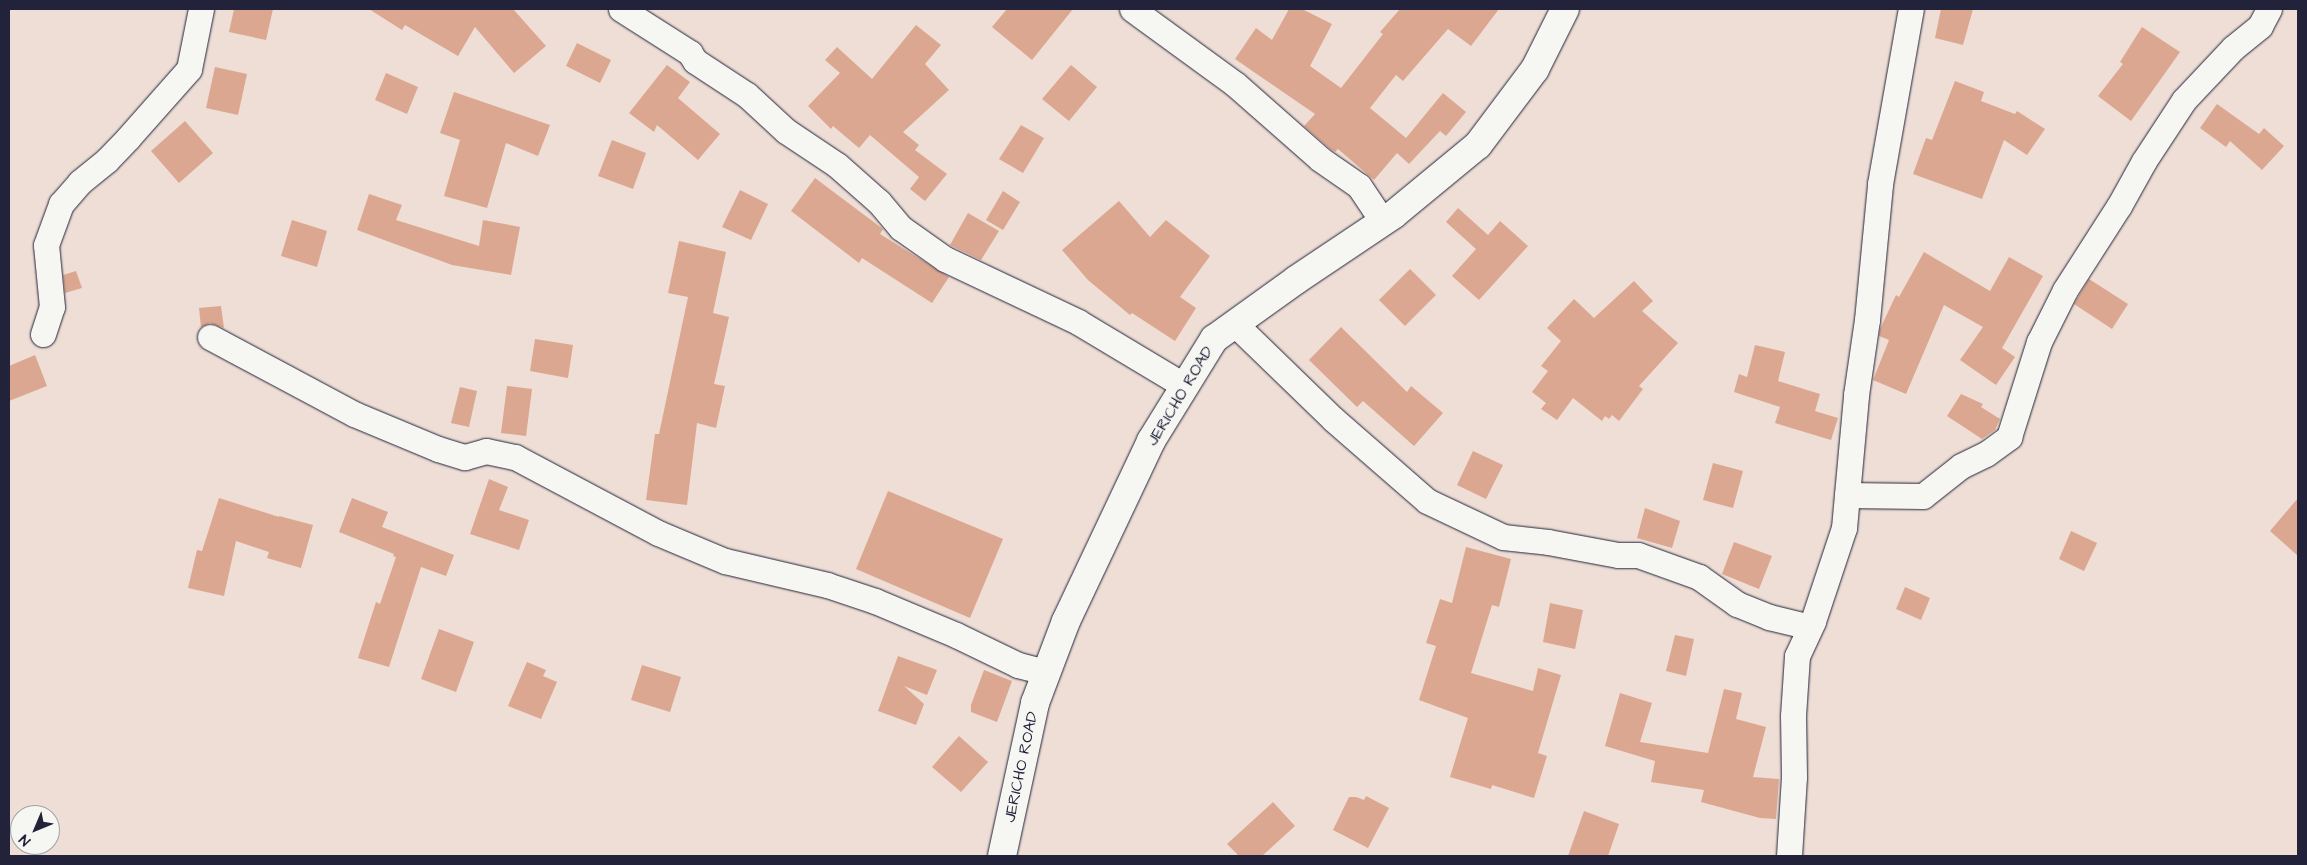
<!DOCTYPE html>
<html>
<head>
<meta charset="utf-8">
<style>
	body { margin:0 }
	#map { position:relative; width:2307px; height:865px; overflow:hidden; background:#eeded5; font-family:"Architects Daughter",sans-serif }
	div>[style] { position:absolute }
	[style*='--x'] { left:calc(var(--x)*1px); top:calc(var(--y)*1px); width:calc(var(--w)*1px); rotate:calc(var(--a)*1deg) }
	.building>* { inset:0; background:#dca790 }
	.roads { filter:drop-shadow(0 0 1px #22223b) drop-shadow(0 0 1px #22223b) }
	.minor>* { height:25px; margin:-12.5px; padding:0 12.5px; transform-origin:12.5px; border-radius:12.5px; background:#f6f6f2 }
	.tertiary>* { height:28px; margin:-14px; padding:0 14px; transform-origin:14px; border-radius:14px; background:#f6f6f2 }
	span { translate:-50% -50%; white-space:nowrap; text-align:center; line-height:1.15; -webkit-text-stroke:4px #f6f6f2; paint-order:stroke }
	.street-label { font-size:16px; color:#22223b }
	.frame { position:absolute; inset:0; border:10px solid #22223b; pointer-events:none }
	.north { position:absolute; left:10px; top:805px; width:50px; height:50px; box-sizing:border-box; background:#f6f6f2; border:1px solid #a1a1a9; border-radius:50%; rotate:225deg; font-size:14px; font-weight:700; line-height:20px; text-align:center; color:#22223b }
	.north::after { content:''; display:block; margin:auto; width:18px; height:22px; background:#22223b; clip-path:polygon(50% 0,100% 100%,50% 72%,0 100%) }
</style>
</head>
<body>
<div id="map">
	<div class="building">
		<div style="clip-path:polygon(234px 9px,273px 9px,266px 40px,229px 32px)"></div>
		<div style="clip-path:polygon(369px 9px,513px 9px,546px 46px,514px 73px,475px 27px,458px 56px,405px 25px,402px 30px)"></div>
		<div style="clip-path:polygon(1007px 9px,1073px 9px,1032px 60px,992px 27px)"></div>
		<div style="clip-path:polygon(1289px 9px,1302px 9px,1332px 24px,1310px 66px,1341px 88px,1383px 34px,1380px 32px,1400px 9px,1499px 9px,1471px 46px,1448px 29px,1403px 81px,1396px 75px,1370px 108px,1406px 138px,1443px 93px,1466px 112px,1446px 136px,1440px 131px,1409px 164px,1397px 153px,1374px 180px,1338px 149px,1335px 152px,1329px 148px,1304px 126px,1315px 114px,1235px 59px,1256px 28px,1272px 40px)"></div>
		<div style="clip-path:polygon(1941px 9px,1973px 9px,1963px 45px,1935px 38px)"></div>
		<div style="clip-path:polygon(916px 25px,941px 45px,925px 64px,949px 90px,903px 132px,919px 145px,915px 150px,947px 174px,925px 201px,910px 189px,919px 177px,870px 135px,859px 148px,833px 126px,831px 129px,808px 106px,840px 73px,825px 60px,837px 47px,872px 79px)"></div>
		<div style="clip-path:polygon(2142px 27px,2180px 52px,2131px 121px,2098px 96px,2123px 64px,2120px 62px)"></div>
		<div style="clip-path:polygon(577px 43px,611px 60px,600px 83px,566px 66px)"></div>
		<div style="clip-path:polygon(667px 65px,690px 82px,678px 98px,720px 134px,698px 160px,657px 125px,654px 132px,629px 113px)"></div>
		<div style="clip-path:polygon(1071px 65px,1097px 87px,1069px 121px,1042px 99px)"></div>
		<div style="clip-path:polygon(215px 67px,247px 74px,238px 115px,206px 108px)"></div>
		<div style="clip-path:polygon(386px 73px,418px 87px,407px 114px,375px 100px)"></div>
		<div style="clip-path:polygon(1955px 81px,1984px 92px,1981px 101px,2015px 114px,2017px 111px,2045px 129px,2027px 155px,2004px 140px,1982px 199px,1913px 174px,1926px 138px,1932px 140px)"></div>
		<div style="clip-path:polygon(454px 92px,550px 125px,538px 156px,506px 143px,487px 208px,444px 196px,460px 140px,440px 133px)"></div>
		<div style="clip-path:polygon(2217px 104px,2259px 134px,2264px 128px,2284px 146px,2262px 170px,2230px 141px,2226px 147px,2200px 128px)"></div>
		<div style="clip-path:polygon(185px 121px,213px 153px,179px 183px,151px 151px)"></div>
		<div style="clip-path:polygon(1021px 125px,1044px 138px,1023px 173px,999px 159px)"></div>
		<div style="clip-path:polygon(612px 140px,646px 153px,633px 189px,598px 176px)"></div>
		<div style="clip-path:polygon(815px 178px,883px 229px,880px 234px,949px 277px,932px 303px,862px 258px,859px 263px,791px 211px)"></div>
		<div style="clip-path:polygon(740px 190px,768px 204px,751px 240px,722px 227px)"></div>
		<div style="clip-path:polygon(1003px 191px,1020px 202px,1003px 230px,986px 220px)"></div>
		<div style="clip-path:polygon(369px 194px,402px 205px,396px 220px,479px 246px,483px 220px,520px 227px,511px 275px,452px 265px,357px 230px)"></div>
		<div style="clip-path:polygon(1119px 201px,1150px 237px,1166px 220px,1210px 256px,1180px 297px,1196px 308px,1175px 341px,1132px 313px,1130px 315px,1088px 280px,1062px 250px)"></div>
		<div style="clip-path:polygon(1458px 208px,1488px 235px,1500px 221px,1528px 246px,1479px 300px,1452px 276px,1476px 249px,1446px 222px)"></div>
		<div style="clip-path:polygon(968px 213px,999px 231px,981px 260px,950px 245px)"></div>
		<div style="clip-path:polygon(292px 220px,327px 231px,317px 267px,281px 256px)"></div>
		<div style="clip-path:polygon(679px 241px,726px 252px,713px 313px,729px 317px,714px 384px,725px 386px,716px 428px,697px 423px,687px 505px,646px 500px,655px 434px,659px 434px,688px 297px,668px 293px)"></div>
		<div style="clip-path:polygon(1924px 252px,1990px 291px,2009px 257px,2043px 276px,2002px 348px,2015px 357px,1996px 385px,1960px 360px,1983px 327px,1944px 305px,1906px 394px,1873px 380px,1889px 340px,1879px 336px,1880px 329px,1896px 295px,1899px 297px)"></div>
		<div style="clip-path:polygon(1410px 269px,1436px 295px,1405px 326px,1379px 300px)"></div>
		<div style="clip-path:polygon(76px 271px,82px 288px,65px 293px,63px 275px)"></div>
		<div style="clip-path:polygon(2089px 279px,2128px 304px,2112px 329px,2074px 304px)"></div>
		<div style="clip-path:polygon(1634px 281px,1653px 301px,1642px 311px,1678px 343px,1639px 386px,1643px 389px,1619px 421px,1612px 415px,1609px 419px,1605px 416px,1602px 421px,1573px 398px,1557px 420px,1541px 409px,1546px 403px,1532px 392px,1548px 371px,1541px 366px,1561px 341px,1547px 328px,1574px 299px,1594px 318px)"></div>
		<div style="clip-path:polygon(221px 306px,224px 328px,210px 323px,201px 327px,199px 308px)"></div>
		<div style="clip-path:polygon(1341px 327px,1407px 392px,1411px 386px,1443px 413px,1414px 446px,1363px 401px,1357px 407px,1309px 360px)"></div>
		<div style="clip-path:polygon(535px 339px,573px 345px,568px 378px,530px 371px)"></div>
		<div style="clip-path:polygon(1755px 345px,1785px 352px,1778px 381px,1820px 394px,1815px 411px,1838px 418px,1831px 440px,1775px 423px,1780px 407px,1734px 392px,1739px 374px,1747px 377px)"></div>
		<div style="clip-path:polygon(35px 355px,47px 386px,9px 401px,9px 366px)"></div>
		<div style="clip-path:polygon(507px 386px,532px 389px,526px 436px,501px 433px)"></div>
		<div style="clip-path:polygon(460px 387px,477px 391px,469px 427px,451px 423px)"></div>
		<div style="clip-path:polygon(1961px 394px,1983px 404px,1981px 407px,2000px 419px,1995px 430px,1982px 439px,1947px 416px)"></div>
		<div style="clip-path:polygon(1473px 451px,1503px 465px,1486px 499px,1457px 485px)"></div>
		<div style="clip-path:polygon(1713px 463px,1743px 471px,1733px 508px,1703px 500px)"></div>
		<div style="clip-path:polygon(489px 479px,508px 487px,499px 510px,529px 520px,519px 550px,470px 534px)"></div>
		<div style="clip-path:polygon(888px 491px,1003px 539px,970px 618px,856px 569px)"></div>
		<div style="clip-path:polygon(219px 498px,279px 517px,279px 516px,313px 525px,301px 568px,267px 558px,269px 552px,236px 541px,224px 596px,188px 588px,197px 550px,202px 551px)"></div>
		<div style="clip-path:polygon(352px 498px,388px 512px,382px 527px,454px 555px,446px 576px,421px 567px,389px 667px,358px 658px,376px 602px,380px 604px,396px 557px,393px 556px,394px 554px,339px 532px)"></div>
		<div style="clip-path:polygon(2298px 498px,2298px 556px,2270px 531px)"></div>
		<div style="clip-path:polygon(1645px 508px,1680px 521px,1672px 548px,1637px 538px)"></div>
		<div style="clip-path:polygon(2071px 531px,2097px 543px,2084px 571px,2059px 559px)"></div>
		<div style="clip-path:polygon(1734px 542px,1772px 556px,1759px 589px,1722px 574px)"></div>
		<div style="clip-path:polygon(1466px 547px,1511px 559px,1499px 607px,1492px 605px,1471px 673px,1533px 691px,1538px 668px,1561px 675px,1538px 753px,1547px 756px,1534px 798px,1492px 785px,1491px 789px,1450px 777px,1468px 718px,1419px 700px,1436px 646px,1426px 643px,1440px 599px,1452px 603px)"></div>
		<div style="clip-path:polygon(1905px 587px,1930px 598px,1921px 620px,1896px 609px)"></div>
		<div style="clip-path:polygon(1550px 603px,1583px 610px,1575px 649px,1543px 642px)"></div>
		<div style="clip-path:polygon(439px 629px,474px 642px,456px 692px,421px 679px)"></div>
		<div style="clip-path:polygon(1675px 635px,1694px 639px,1686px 676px,1666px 671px)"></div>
		<div style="clip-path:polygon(898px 656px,937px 670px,927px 695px,904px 686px,924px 704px,916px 725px,878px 711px)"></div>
		<div style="clip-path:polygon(527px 662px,546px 670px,543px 676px,557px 682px,541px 719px,508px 706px)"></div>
		<div style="clip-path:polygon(642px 665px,681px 677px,670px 712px,631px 700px)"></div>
		<div style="clip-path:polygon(984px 670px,1012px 681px,997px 722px,971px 712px,971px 705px)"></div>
		<div style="clip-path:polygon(1724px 689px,1742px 693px,1736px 719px,1766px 727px,1753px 777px,1779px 779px,1776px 819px,1760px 818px,1701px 802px,1704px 790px,1651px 782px,1655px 761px,1605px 746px,1620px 693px,1652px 703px,1640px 742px,1708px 753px)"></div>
		<div style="clip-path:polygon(959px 736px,988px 762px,961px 792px,932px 767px)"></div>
		<div style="clip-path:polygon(1366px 796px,1389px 808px,1368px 848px,1333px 830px,1349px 797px,1356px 797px,1364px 800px)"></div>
		<div style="clip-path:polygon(1273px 802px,1295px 826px,1262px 856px,1239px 856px,1227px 844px)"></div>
		<div style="clip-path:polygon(1584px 811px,1619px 824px,1608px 856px,1568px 856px)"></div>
	</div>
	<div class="roads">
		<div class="minor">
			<div style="--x:621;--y:9;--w:82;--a:32.5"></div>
			<div style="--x:690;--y:53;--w:9;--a:58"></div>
			<div style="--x:695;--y:61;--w:62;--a:33.2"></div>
			<div style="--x:747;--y:95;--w:53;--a:42.7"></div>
			<div style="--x:786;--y:131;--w:61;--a:33.7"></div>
			<div style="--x:837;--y:165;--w:56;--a:41.4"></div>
			<div style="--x:879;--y:202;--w:34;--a:50"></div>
			<div style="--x:901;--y:228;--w:54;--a:35.2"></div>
			<div style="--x:945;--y:259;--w:147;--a:25.3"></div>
			<div style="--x:1078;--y:322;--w:125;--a:30.9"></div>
			<div style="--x:1132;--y:9;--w:127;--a:36.1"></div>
			<div style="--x:1235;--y:84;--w:113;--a:41.4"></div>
			<div style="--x:1320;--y:159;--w:47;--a:34.7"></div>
			<div style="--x:1359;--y:186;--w:43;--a:56.3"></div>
			<div style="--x:1235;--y:324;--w:136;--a:44.1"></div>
			<div style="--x:1333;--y:419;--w:125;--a:41.1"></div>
			<div style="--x:1427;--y:501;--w:84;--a:25.3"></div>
			<div style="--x:1503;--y:537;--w:45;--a:6.3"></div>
			<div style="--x:1548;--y:542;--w:71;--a:10.5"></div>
			<div style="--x:1618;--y:555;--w:20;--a:0"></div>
			<div style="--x:1638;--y:555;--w:65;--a:19.8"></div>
			<div style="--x:1699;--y:577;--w:47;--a:35.4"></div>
			<div style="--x:1737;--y:604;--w:35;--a:22"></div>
			<div style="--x:1769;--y:617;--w:42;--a:13.7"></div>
			<div style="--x:43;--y:334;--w:28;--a:-72"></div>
			<div style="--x:52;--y:307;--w:62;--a:-95.5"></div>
			<div style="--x:46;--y:245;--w:44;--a:-69.9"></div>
			<div style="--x:61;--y:204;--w:29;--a:-49"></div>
			<div style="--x:80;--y:182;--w:35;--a:-39"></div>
			<div style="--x:107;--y:160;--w:30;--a:-46"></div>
			<div style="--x:128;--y:138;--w:92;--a:-48.5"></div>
			<div style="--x:189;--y:69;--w:61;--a:-78.7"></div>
			<div style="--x:210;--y:337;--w:163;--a:28.1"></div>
			<div style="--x:354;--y:414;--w:91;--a:22.6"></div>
			<div style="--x:438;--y:449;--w:28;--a:17"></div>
			<div style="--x:465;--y:457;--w:22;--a:-16"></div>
			<div style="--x:486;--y:451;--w:30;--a:12"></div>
			<div style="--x:515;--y:457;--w:162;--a:28"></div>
			<div style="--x:658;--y:533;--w:73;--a:22.7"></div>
			<div style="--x:725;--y:561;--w:105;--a:13.2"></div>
			<div style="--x:827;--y:585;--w:51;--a:18.4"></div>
			<div style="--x:875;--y:601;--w:88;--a:22.8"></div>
			<div style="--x:956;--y:635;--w:69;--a:25.8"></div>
			<div style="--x:1018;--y:665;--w:29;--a:14"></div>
			<div style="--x:1847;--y:495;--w:76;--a:0.8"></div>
			<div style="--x:1923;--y:496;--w:48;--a:-38.3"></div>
			<div style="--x:1961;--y:466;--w:28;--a:-26"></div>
			<div style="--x:1986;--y:454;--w:29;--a:-36"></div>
			<div style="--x:2009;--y:437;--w:100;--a:-72.5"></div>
			<div style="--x:2039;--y:342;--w:58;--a:-63.4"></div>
			<div style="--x:2065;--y:290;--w:100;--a:-57.3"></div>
			<div style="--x:2119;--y:206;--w:51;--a:-60.9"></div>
			<div style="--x:2144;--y:161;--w:73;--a:-56.7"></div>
			<div style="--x:2184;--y:100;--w:71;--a:-46.7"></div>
			<div style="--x:2233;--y:48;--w:35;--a:-39"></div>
			<div style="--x:2260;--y:26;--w:19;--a:-62"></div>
			<div style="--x:1789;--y:856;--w:79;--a:-86.4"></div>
			<div style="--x:1794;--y:777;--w:61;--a:-90.9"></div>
			<div style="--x:1793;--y:716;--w:60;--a:-86.2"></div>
			<div style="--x:1797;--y:656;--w:38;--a:-65"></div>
			<div style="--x:1813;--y:621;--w:98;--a:-71.6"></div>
			<div style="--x:1844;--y:528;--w:134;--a:-84.8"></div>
			<div style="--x:1856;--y:395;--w:76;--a:-81.7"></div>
			<div style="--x:1867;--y:320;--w:137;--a:-84.5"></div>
			<div style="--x:1880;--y:184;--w:178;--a:-80"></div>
		</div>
		<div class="tertiary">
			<div style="--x:1002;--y:856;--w:157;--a:-77.8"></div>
			<div style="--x:1035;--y:703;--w:88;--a:-69.3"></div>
			<div style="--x:1066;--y:621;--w:199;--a:-64.7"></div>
			<div style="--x:1151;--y:441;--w:120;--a:-58.3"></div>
			<div style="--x:1214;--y:339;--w:101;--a:-35.7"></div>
			<div style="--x:1296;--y:280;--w:117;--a:-33.8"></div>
			<div style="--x:1393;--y:215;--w:110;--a:-39.5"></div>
			<div style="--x:1478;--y:145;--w:95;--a:-53.1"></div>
			<div style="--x:1535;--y:69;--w:67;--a:-63.4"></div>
		</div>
	</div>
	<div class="street-label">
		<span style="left:1180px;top:396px;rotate:-59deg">JERICHO ROAD</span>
		<span style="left:1021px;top:767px;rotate:-78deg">JERICHO ROAD</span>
	</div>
	<div class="frame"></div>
	<div class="north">N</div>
</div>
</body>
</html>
